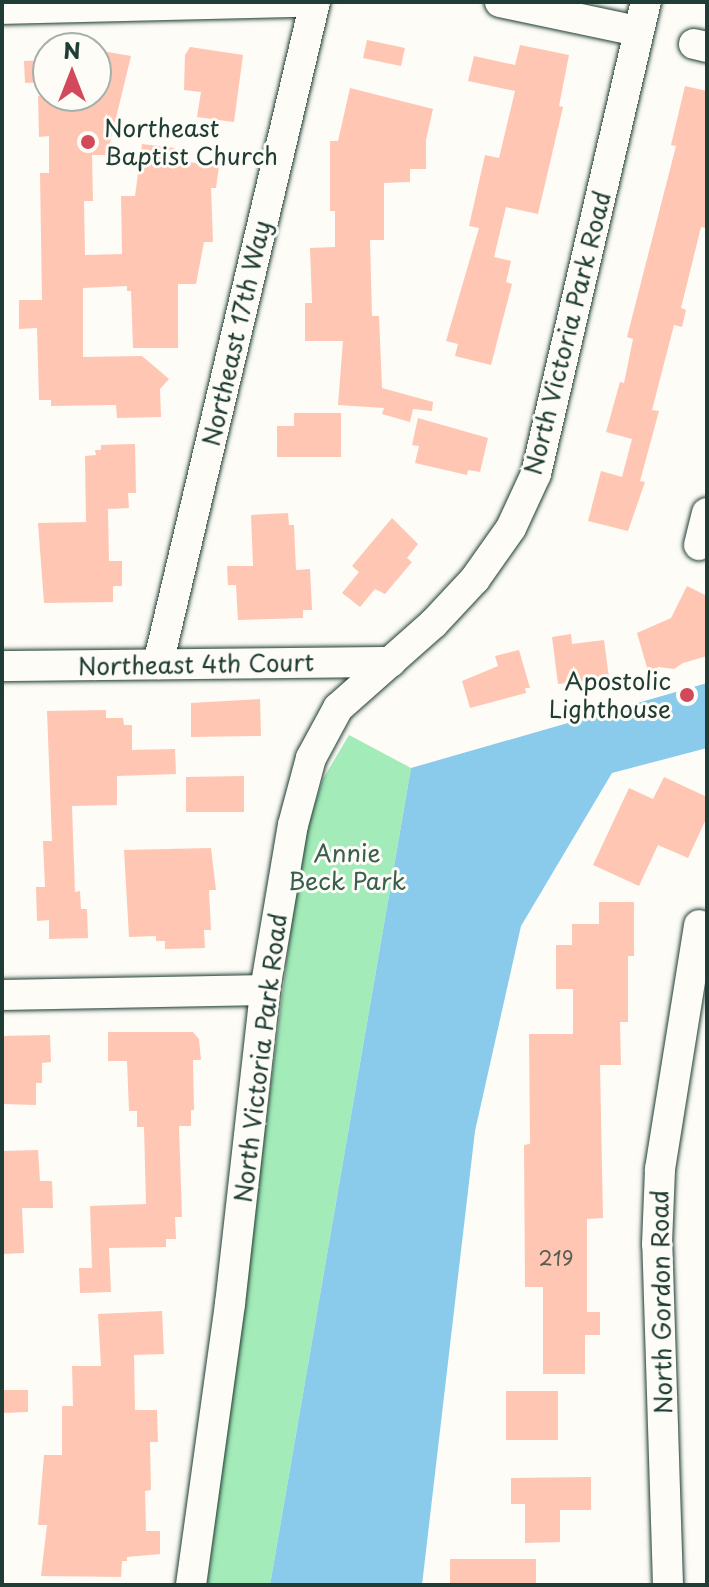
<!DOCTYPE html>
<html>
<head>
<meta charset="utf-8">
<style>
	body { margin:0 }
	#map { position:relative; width:709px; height:1587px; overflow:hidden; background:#fdfcf7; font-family:"Playpen Sans",sans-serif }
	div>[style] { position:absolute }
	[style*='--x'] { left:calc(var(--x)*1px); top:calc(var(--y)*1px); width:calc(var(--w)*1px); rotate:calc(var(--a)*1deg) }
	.green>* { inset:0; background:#a3ebb8 }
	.water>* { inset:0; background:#8acbeb }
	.building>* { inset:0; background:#ffc6b4 }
	.roads { filter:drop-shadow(0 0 2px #1f3d34) drop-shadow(0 0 2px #1f3d34) }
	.minor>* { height:30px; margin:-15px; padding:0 15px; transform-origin:15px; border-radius:15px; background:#fdfcf7 }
	.dots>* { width:22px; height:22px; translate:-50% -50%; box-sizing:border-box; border:4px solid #fdfcf7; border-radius:50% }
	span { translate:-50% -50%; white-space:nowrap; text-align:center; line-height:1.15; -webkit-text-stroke:6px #fdfcf7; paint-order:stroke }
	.number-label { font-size:20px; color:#575f54 }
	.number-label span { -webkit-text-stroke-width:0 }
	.poi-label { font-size:24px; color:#1f3d34 }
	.left { translate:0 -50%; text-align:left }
	.right { translate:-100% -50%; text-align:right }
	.street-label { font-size:24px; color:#1f3d34 }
	.park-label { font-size:24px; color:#39604e }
	.frame { position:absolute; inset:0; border:4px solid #1f3d34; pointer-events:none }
	.north { position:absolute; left:32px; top:32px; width:80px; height:80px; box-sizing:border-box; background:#fdfcf7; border:2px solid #a4b0a9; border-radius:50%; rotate:0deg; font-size:22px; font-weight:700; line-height:32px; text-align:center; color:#1f3d34 }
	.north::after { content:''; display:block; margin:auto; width:28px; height:36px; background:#d1495b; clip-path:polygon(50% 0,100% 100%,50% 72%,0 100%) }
</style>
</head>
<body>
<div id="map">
	<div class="green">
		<div style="clip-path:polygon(349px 735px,411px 768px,270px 1585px,207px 1585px,294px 904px,308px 824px,323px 779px)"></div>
	</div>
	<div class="water">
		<div style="clip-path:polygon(707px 683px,707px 748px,612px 773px,521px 926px,475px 1131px,422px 1585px,270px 1585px,411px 768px)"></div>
	</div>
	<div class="building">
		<div style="clip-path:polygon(367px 40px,405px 48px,401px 66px,363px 58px)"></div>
		<div style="clip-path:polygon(520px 45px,569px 55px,559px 106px,563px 107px,538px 214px,506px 207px,494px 257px,511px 261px,506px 282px,512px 284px,491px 365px,455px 356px,458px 344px,446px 341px,479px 228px,469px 226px,485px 155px,499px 158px,515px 91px,468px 81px,474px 56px,515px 65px)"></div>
		<div style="clip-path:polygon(190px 47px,243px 55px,234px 122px,197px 117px,201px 92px,184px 90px,185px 55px)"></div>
		<div style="clip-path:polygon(96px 50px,131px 56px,107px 155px,92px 155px,93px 201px,84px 201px,85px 255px,122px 254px,121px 196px,135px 196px,142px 144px,175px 148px,174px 160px,219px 166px,216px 188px,211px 188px,213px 242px,204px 242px,196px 284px,178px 284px,178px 348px,133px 348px,131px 291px,127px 291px,127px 286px,83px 288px,83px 357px,142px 356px,169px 379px,160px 389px,161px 417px,117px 418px,116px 405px,51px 406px,51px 400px,39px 400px,37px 328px,19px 329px,19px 300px,42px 300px,40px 173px,49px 173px,49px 136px,39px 137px,38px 96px,96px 96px)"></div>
		<div style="clip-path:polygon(48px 60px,48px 82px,25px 83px,24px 61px)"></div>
		<div style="clip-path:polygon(685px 86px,707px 91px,707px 228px,701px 227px,681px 308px,686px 310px,682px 327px,674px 325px,652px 410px,659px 411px,640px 481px,645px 482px,628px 531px,588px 521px,601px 471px,622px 477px,632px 439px,606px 432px,620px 382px,624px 383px,633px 339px,627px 337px,676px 146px,671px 145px)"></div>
		<div style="clip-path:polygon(350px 88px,433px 109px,426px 140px,426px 169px,410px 169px,410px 182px,384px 183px,384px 240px,370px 240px,372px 316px,379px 316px,382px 388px,433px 402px,432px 411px,413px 409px,410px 422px,382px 414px,384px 408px,338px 405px,343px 341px,305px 341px,305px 303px,312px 303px,310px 248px,335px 247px,335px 211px,330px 211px,330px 141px,338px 141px)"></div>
		<div style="clip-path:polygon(294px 413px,341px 413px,341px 457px,277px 457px,277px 426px,294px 426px)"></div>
		<div style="clip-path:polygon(418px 418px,488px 438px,480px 472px,468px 470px,467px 475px,415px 463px,419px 446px,412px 445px)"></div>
		<div style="clip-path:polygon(135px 444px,136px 493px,128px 493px,129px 508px,108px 509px,109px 561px,122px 561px,122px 586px,113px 586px,113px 602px,44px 603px,38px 523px,86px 522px,85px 456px,96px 455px,95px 450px,101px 450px,101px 445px)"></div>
		<div style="clip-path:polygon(288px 513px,289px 525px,294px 525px,296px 570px,310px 569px,312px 610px,303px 610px,303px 618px,238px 620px,236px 585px,228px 585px,227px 566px,253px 566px,251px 515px)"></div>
		<div style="clip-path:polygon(392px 518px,418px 544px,407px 558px,412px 562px,385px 594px,375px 589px,360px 607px,342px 593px,359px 572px,352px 566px)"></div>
		<div style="clip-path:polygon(687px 586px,707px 596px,707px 656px,683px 663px,674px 669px,659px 667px,648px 671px,637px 633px,671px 618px)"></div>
		<div style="clip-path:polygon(571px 634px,572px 644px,604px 640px,609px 678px,558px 684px,552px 637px)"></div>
		<div style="clip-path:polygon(519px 650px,530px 688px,525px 688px,526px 693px,470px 708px,462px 681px,498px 666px,495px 656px)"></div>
		<div style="clip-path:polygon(260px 699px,261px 736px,191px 737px,191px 703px)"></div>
		<div style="clip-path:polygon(106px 710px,106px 718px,123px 718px,124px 725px,132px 725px,132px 750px,175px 749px,176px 774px,117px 776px,117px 805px,72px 806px,75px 892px,80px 891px,81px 909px,87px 909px,88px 938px,49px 939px,49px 920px,37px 921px,36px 887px,45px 887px,43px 841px,52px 841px,47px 711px)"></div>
		<div style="clip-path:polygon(244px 776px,244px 812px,186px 812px,186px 777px)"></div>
		<div style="clip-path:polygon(664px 777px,707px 797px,707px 817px,688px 858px,658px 845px,639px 886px,593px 865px,629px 788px,653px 799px)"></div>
		<div style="clip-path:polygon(211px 848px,216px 890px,209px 890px,211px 930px,204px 930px,205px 948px,165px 949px,165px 941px,156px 941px,156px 936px,129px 937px,124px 850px)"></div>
		<div style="clip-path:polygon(599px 902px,634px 902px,634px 956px,628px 956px,628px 1022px,620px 1022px,621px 1065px,600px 1065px,603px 1218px,587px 1219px,587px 1312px,600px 1312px,600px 1335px,585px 1335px,585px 1374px,543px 1374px,543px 1287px,525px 1287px,524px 1145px,530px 1144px,529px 1034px,573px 1034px,573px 989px,556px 989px,556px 945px,572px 945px,572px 924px,599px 924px)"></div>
		<div style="clip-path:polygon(108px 1032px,193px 1032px,199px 1039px,201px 1060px,193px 1060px,194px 1110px,191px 1110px,191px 1126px,179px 1126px,182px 1217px,175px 1217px,176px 1239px,166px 1239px,166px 1247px,109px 1248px,111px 1292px,80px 1293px,79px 1268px,92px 1268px,90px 1206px,146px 1204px,144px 1127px,137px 1127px,137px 1111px,129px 1111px,127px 1061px,108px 1061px)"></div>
		<div style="clip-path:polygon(50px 1035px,51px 1062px,42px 1063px,42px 1083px,36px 1083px,36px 1105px,2px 1104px,2px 1036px)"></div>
		<div style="clip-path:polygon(38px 1150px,40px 1181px,52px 1181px,53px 1208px,22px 1208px,24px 1253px,2px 1254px,2px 1151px)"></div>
		<div style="clip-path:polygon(162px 1311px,164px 1354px,134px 1355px,135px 1410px,157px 1410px,158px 1442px,150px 1442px,151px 1490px,145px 1491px,146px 1531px,160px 1531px,160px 1554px,127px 1557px,127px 1561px,122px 1561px,121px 1577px,41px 1576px,47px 1525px,38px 1525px,44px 1455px,62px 1455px,62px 1406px,73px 1406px,72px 1366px,101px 1366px,98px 1314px)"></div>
		<div style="clip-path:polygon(2px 1390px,28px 1390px,28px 1412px,2px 1413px)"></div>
		<div style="clip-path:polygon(506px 1391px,558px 1391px,558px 1440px,506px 1440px)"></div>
		<div style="clip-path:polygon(591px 1477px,591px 1510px,560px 1510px,560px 1542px,525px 1543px,525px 1504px,511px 1504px,511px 1478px)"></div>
		<div style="clip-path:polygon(450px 1559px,536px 1559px,536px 1585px,450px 1585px)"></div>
	</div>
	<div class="roads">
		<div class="minor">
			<div style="--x:500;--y:2;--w:141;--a:11.9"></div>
			<div style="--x:2;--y:9;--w:296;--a:-1.4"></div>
			<div style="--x:694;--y:44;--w:13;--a:13"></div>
			<div style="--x:699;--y:545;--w:33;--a:-76"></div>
			<div style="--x:158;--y:664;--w:680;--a:-76.66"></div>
			<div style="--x:2;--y:666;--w:389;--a:-0.6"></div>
			<div style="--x:2;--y:995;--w:263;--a:-1.1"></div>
			<div style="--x:191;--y:1585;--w:284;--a:-82.1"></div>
			<div style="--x:230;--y:1304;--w:316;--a:-83.6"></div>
			<div style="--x:265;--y:990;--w:167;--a:-80.4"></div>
			<div style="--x:293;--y:825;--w:69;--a:-75"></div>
			<div style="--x:311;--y:758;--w:57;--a:-61.6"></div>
			<div style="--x:338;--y:708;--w:127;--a:-41.5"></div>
			<div style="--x:433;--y:624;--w:62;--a:-47"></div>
			<div style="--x:475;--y:579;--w:62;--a:-54.8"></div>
			<div style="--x:511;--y:528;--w:60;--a:-65.2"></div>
			<div style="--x:536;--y:474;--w:485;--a:-76.9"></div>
			<div style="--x:668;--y:1585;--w:341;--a:-91.8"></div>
			<div style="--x:657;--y:1244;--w:75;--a:-87.7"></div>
			<div style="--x:660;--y:1169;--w:247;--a:-80.9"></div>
		</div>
	</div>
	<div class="dots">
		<div style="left:88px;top:142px;background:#d1495b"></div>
		<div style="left:687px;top:695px;background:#d1495b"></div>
	</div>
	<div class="number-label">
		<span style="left:556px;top:1258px">219</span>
	</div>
	<div class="poi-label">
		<span class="left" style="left:104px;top:142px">Northeast<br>Baptist Church</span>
		<span class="right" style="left:671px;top:695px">Apostolic<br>Lighthouse</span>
	</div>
	<div class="street-label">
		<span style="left:236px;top:333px;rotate:-77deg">Northeast 17th Way</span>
		<span style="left:567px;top:333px;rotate:-76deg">North Victoria Park Road</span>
		<span style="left:196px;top:664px;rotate:-1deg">Northeast 4th Court</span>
		<span style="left:260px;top:1058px;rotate:-83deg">North Victoria Park Road</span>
		<span style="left:661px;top:1302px;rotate:-91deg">North Gordon Road</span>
	</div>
	<div class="park-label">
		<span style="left:347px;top:867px">Annie<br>Beck Park</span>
	</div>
	<div class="frame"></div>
	<div class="north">N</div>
</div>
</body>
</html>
